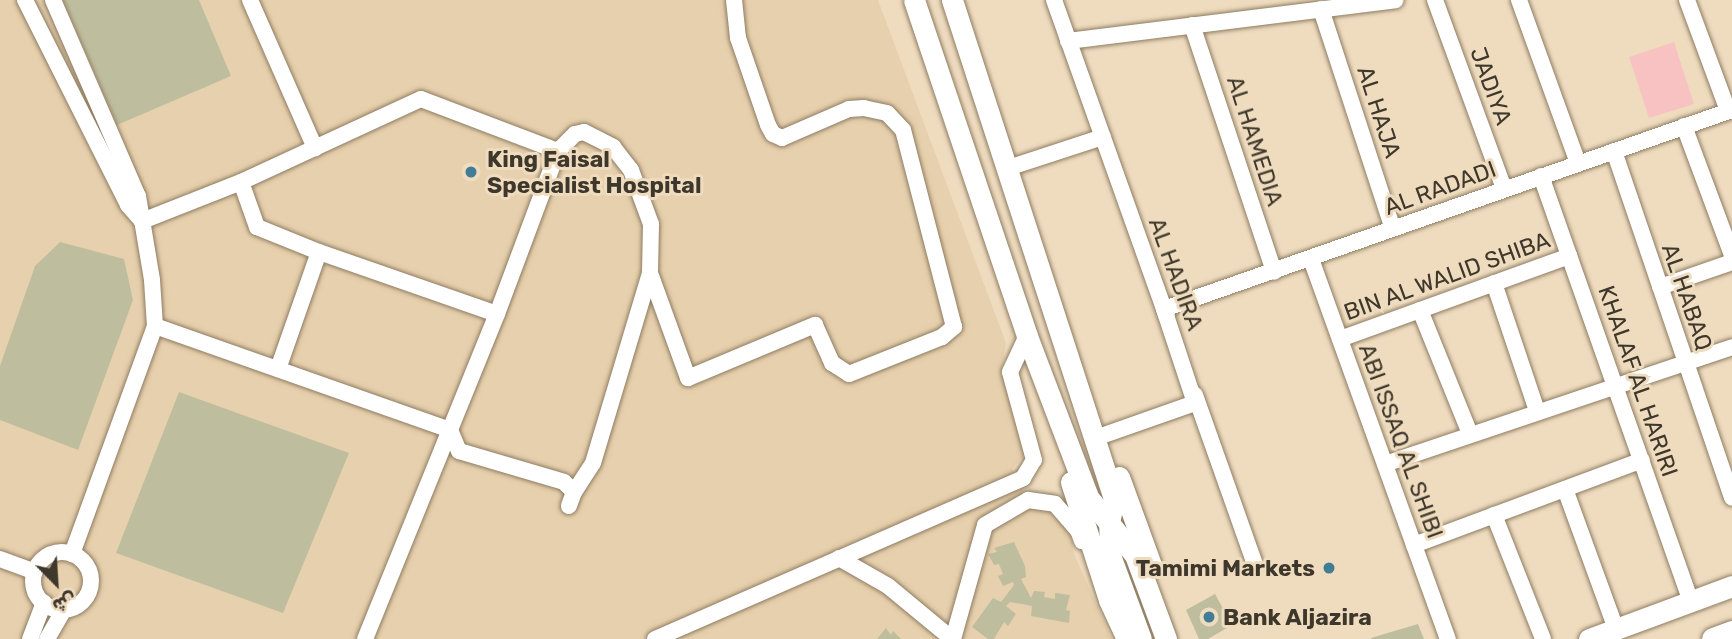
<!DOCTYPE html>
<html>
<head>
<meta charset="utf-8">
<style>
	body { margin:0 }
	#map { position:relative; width:1732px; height:639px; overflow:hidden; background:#efdcbf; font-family:Rubik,"Noto Sans Arabic",sans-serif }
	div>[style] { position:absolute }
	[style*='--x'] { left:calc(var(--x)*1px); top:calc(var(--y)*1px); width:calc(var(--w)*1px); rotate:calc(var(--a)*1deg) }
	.built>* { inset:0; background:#e7d0ad }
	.green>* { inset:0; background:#f7c2c1 }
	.building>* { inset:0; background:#bebe9e }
	.roads { filter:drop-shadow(0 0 2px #8e7c62) drop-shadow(0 0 2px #8e7c62) }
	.minor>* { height:16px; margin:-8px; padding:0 8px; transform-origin:8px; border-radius:8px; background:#fff }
	.minor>.ring { margin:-8px; padding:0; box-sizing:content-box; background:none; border:16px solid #fff; border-radius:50% }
	.major>* { height:21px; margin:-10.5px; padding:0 10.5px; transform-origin:10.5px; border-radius:10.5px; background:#fff }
	.highway>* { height:23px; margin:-11.5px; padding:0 11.5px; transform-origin:11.5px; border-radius:11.5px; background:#fff }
	.dots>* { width:19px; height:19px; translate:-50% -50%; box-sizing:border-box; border:4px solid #efdcbf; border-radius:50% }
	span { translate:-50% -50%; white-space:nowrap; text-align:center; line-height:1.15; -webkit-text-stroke:6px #efdcbf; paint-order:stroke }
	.street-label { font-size:23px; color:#3e372b }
	.poi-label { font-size:23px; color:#3e372b; font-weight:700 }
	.left { translate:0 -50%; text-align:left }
	.right { translate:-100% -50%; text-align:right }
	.north { position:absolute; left:21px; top:548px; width:70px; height:70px; -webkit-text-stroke:5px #efdcbf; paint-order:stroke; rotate:156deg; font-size:19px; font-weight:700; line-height:28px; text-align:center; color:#3e372b }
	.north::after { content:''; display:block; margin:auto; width:24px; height:32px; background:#3e372b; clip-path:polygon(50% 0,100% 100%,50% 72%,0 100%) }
</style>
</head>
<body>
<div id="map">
	<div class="built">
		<div style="clip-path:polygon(0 0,878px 0,1006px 343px,1002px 366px,1027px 451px,1012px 469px,1028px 500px,1040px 510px,1057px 512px,1069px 526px,1074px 554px,1112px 639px,0 639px)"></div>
	</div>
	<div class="green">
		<div style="clip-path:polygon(1674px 42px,1694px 104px,1649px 118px,1629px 57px)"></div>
	</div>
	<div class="building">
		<div style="clip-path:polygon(63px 0,199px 0,231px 76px,117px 125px)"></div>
		<div style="clip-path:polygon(60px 242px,124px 259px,133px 300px,78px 450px,0 420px,0 366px,35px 266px)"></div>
		<div style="clip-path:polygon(179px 392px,349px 453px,283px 613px,116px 553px)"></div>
		<div style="clip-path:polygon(1014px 542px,1025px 566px,1026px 577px,1021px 579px,1031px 598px,1034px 591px,1045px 592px,1044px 597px,1055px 599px,1055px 593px,1070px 595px,1066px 610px,1070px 611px,1069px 623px,1031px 616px,1032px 606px,1010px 602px,1006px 606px,1016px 614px,1008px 626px,1004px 622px,994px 639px,988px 639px,972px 627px,993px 598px,1001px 602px,1014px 585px,1013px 582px,1003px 586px,998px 576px,1003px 574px,999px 564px,994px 565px,988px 554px,997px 552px,994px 548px)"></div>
		<div style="clip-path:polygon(1215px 594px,1232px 625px,1208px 639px,1199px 639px,1186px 610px)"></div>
		<div style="clip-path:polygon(1418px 624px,1424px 639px,1371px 639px,1371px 638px)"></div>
		<div style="clip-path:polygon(886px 628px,891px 635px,893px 631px,901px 639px,877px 639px)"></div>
	</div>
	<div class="roads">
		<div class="minor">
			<div style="--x:25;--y:0;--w:229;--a:63.3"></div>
			<div style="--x:128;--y:205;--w:21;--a:49"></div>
			<div style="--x:53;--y:0;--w:214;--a:66.6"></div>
			<div style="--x:138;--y:196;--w:85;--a:80.5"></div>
			<div style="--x:152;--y:280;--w:46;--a:86.3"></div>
			<div style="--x:155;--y:326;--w:243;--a:110"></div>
			<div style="--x:250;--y:0;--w:162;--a:66.3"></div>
			<div style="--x:1054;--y:0;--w:337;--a:70.4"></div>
			<div style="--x:1435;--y:0;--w:201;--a:69.9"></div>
			<div style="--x:1519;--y:0;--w:173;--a:70.1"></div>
			<div style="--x:1687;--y:0;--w:118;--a:69.7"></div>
			<div style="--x:1321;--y:9;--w:231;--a:71.9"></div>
			<div style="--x:1192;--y:25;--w:260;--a:71.6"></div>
			<div style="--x:1068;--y:41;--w:330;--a:-7.1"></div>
			<div style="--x:1684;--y:126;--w:138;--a:69.6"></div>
			<div style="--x:1614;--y:151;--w:366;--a:71.2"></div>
			<div style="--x:1008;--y:168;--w:100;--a:-18.1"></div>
			<div style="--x:1541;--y:176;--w:451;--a:70.6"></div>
			<div style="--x:241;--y:182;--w:48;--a:70.4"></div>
			<div style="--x:257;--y:227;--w:67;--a:22"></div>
			<div style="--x:142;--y:221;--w:106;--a:-21.5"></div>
			<div style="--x:241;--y:182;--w:198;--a:-24.8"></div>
			<div style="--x:421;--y:99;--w:147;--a:20.8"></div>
			<div style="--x:1311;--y:259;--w:404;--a:70.2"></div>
			<div style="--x:650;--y:273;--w:112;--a:70.1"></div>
			<div style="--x:688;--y:378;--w:138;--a:-22.7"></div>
			<div style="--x:815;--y:325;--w:42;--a:65.9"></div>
			<div style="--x:832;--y:363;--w:20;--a:33"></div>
			<div style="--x:849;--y:374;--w:100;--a:-21.7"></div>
			<div style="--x:942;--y:337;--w:16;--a:-40"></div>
			<div style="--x:954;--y:327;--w:203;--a:-104.5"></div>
			<div style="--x:903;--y:130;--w:23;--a:-133"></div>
			<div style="--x:887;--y:113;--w:24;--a:-168"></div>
			<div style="--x:864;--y:108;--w:15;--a:176"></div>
			<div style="--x:849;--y:109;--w:73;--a:156.6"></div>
			<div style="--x:782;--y:138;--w:10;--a:-156"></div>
			<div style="--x:773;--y:134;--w:10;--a:-119"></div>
			<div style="--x:768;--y:125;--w:92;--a:-109"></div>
			<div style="--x:738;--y:38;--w:38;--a:-96"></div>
			<div style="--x:1494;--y:283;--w:135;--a:71.4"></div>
			<div style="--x:1660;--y:287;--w:76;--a:-19.1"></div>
			<div style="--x:1420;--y:310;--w:134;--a:68"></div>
			<div style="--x:155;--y:326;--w:313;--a:19.4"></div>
			<div style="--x:450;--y:430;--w:23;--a:67"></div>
			<div style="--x:459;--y:451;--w:109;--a:16.4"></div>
			<div style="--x:564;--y:482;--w:14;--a:45"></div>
			<div style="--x:574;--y:492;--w:15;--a:110"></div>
			<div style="--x:1340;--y:339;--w:244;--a:-19.9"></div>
			<div style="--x:278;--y:369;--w:124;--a:-70.7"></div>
			<div style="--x:319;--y:252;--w:188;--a:19.2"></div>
			<div style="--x:1195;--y:395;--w:179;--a:70.5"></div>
			<div style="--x:1104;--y:435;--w:96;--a:-19.4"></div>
			<div style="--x:1195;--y:403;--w:99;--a:-108.3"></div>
			<div style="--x:1164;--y:309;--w:602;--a:-19.31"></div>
			<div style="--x:1385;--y:464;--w:366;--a:-18.6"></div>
			<div style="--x:1565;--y:489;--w:149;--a:70"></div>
			<div style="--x:1494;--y:515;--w:133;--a:68.4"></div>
			<div style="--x:1414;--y:545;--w:243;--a:-20.4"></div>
			<div class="ring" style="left:33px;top:552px;width:42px;height:42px"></div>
			<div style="--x:839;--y:558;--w:56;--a:29.7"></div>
			<div style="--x:888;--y:586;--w:83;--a:39.6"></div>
			<div style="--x:0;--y:559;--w:37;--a:20"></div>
			<div style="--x:30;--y:639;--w:39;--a:-69"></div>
			<div style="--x:47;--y:639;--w:34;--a:-60"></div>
			<div style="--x:365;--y:639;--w:351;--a:-67.9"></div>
			<div style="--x:497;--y:314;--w:174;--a:-69.5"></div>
			<div style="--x:558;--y:151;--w:24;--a:-45"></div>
			<div style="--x:575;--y:134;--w:9;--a:-13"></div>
			<div style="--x:584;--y:132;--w:33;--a:27"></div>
			<div style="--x:613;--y:147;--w:29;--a:52"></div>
			<div style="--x:631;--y:170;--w:58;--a:69.7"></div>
			<div style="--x:651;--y:224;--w:49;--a:91.2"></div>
			<div style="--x:650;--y:273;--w:198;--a:106.7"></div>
			<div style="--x:593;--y:463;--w:35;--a:123"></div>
			<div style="--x:655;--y:639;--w:402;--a:-23.6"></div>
			<div style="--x:1023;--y:478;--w:21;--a:-59"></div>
			<div style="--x:1034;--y:460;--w:91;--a:-105.3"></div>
			<div style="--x:1010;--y:372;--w:40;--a:-65"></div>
			<div style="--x:953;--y:639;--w:118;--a:-74.3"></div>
			<div style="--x:985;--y:525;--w:50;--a:-30.2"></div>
			<div style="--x:1028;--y:500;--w:27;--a:8"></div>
			<div style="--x:1055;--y:504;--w:35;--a:49"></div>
			<div style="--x:1078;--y:530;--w:12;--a:70"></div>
		</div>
		<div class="major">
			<div style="--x:914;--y:0;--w:354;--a:71.4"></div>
			<div style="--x:1027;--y:336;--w:172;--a:69.2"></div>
			<div style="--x:1088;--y:497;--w:75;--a:51"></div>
			<div style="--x:1135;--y:555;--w:90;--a:69.7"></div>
			<div style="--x:952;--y:0;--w:525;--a:72.01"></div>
			<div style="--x:1114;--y:499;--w:24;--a:102"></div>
			<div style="--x:1109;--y:522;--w:36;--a:87"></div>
			<div style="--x:1111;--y:558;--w:86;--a:69.7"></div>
			<div style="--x:1119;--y:477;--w:94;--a:70"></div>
			<div style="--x:1071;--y:482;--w:124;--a:72.1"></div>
			<div style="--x:1109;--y:600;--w:43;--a:65.2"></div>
			<div style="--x:1589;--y:639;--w:153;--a:-20.3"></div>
		</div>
		<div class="highway">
			<div style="--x:1713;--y:639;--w:20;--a:-20"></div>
		</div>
	</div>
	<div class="dots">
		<div style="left:471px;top:172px;background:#417e95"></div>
		<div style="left:1329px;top:568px;background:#417e95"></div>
		<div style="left:1209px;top:617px;background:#417e95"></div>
	</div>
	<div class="street-label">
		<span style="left:1491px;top:86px;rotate:70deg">JADIYA</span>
		<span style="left:1379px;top:112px;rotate:72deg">AL HAJA</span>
		<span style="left:1255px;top:141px;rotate:72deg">AL HAMEDIA</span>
		<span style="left:1440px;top:188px;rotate:-20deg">AL RADADI</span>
		<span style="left:1176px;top:274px;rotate:70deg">AL HADIRA</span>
		<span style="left:1447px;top:276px;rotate:-20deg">BIN AL WALID SHIBA</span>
		<span style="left:1687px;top:297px;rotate:71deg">AL HABAQ</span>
		<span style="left:1638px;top:381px;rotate:71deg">KHALAF AL HARIRI</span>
		<span style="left:1401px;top:441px;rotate:70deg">ABI ISSAQ AL SHIBI</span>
	</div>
	<div class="poi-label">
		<span class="left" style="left:487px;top:172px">King Faisal<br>Specialist Hospital</span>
		<span class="right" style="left:1315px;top:568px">Tamimi Markets</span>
		<span class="left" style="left:1223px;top:617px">Bank Aljazira</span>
	</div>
	<div class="north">ش</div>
</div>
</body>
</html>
